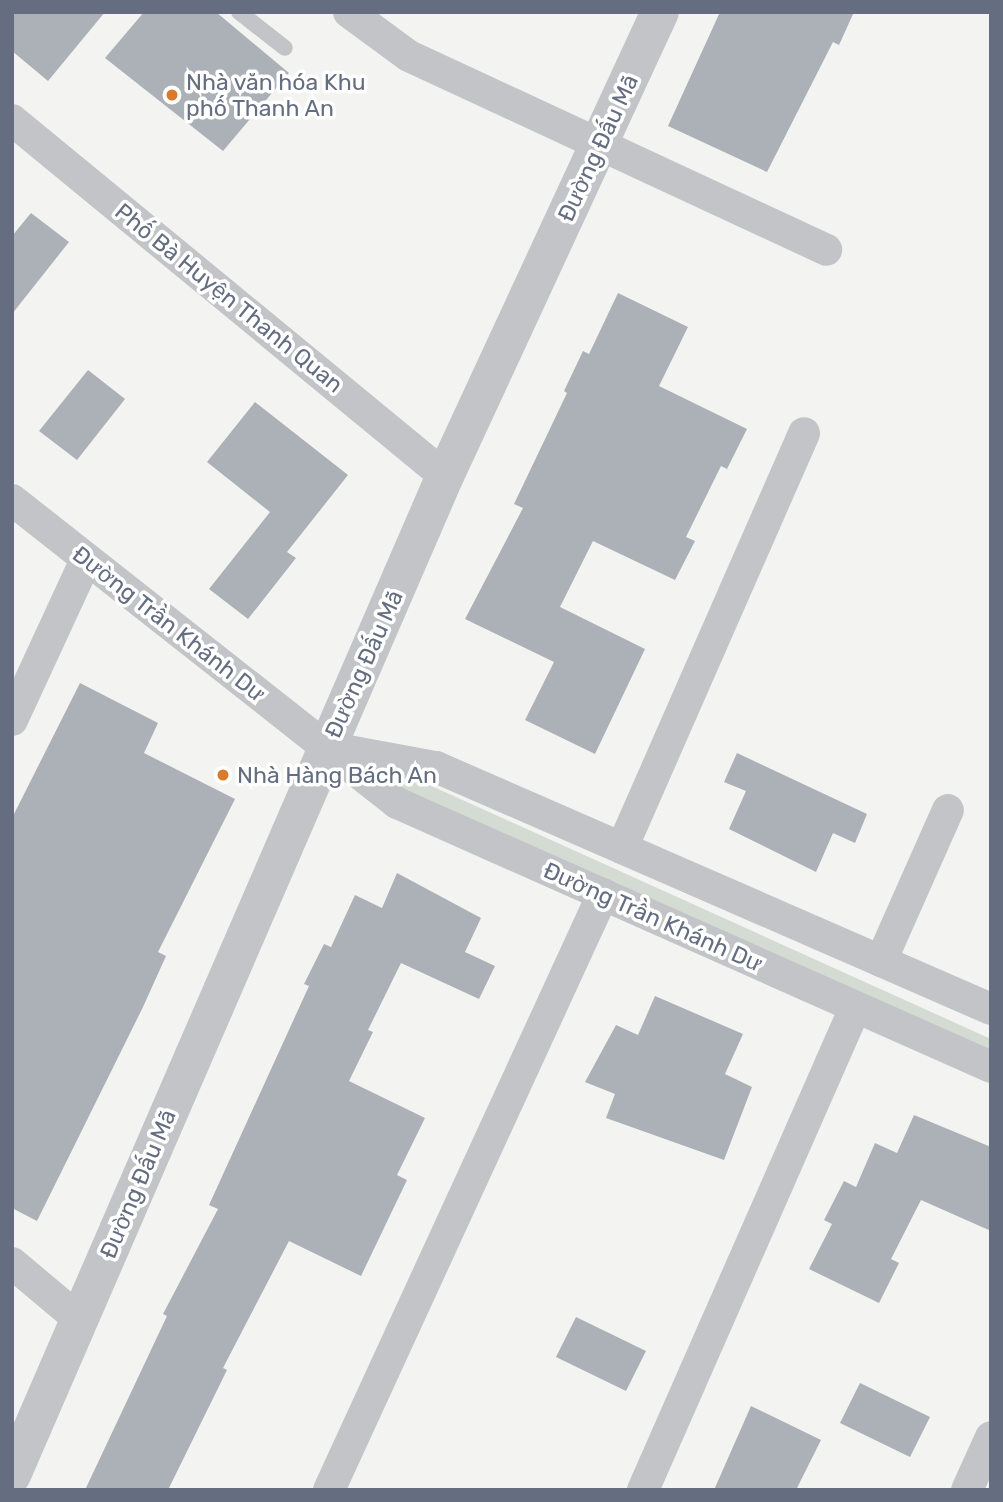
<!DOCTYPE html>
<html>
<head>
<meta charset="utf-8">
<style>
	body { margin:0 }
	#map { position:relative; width:1003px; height:1502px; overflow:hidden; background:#f3f4f1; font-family:Rubik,sans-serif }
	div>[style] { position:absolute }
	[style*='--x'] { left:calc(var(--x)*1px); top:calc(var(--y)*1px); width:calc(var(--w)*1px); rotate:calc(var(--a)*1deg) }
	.green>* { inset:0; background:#d4dbd2 }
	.building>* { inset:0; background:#acb0b7 }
	.service>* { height:16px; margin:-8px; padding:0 8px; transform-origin:8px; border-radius:8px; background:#c2c4c8 }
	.minor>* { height:32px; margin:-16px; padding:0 16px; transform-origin:16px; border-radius:16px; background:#c2c4c8 }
	.tertiary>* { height:38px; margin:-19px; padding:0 19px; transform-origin:19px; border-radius:19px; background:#c2c4c8 }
	.dots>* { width:19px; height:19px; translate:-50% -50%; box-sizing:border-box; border:4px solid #fff; border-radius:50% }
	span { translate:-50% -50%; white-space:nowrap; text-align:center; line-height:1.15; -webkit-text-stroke:7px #fff; paint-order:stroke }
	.poi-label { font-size:23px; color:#656e80 }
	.left { translate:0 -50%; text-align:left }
	.street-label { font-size:23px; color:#656e80 }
	.frame { position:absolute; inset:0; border:14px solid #656e80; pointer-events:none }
</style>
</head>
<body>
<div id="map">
	<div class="green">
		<div style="clip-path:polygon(398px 774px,405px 774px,991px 1039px,991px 1059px,397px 791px)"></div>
	</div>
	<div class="building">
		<div style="clip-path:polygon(12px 12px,105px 12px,48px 81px,12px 51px)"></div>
		<div style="clip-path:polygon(144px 12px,216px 12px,289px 73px,223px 151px,105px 58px)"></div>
		<div style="clip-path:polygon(720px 12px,854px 12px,839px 45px,833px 42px,767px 172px,668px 126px)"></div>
		<div style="clip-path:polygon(31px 213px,69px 242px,12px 314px,12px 236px)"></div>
		<div style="clip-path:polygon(618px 293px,688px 327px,659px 386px,747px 429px,727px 469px,721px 466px,686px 537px,695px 541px,675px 580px,593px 541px,560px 607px,645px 649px,595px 754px,525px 720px,554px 662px,465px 619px,523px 508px,514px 504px,567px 393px,564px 391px,583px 351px,589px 354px)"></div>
		<div style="clip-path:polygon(88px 370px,125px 399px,77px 460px,39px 431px)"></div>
		<div style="clip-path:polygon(255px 402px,348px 475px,287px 552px,296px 558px,248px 619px,209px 589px,270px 512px,207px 462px)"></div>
		<div style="clip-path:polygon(80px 683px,158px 723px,144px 753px,235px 799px,158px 952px,166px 956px,143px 1007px,37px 1221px,12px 1208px,12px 818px)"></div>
		<div style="clip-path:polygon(737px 753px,867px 814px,855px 843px,833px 833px,816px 872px,729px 829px,746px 791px,724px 782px)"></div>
		<div style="clip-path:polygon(397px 873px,481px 918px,465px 952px,495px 966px,479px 999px,401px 963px,368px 1030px,373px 1032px,349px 1081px,425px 1118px,397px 1175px,407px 1180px,361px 1276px,289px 1241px,223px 1368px,227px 1370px,168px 1490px,85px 1490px,167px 1316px,163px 1314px,218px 1209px,209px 1205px,309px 986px,304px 984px,324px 944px,331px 947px,355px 895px,382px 908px)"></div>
		<div style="clip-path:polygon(655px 996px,743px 1034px,725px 1074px,752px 1087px,724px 1160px,606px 1118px,615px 1094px,585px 1082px,616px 1025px,638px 1035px)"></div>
		<div style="clip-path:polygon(914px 1115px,991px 1147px,991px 1231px,921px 1200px,891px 1259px,899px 1263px,879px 1303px,809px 1269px,832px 1224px,824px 1220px,844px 1181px,856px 1187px,875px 1143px,897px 1153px)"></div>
		<div style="clip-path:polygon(576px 1317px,646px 1351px,626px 1391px,556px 1357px)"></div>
		<div style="clip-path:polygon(860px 1383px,930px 1417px,910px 1457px,840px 1423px)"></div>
		<div style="clip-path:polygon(751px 1406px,821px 1440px,796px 1490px,714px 1490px)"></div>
	</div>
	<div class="service">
		<div style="--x:239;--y:12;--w:58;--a:38"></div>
	</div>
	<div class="minor">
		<div style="--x:349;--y:12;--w:74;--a:36.3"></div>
		<div style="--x:409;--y:56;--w:460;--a:24.9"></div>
		<div style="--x:12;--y:120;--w:561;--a:39.43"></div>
		<div style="--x:12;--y:500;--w:490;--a:38.2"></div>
		<div style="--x:397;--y:803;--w:650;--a:23.96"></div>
		<div style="--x:12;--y:720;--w:176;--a:-65.2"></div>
		<div style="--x:332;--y:748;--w:106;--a:10.4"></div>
		<div style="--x:436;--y:767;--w:605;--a:23.56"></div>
		<div style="--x:622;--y:848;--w:453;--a:-66.3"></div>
		<div style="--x:881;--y:961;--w:165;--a:-66.1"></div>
		<div style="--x:12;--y:1263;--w:89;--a:40"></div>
		<div style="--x:329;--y:1490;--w:656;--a:-65.31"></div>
		<div style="--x:643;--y:1490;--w:527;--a:-66.26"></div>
		<div style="--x:967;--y:1490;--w:58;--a:-65.6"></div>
	</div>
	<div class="tertiary">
		<div style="--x:12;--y:1475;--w:1089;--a:-66.57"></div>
		<div style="--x:445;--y:476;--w:511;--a:-65.14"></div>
	</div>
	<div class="dots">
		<div style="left:172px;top:95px;background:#d97b2c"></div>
		<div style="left:223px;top:775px;background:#d97b2c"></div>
	</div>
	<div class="poi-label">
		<span class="left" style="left:186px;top:95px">Nhà văn hóa Khu<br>phố Thanh An</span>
		<span class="left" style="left:237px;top:775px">Nhà Hàng Bách An</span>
	</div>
	<div class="street-label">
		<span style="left:598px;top:148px;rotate:-65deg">Đường Đấu Mã</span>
		<span style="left:229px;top:298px;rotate:39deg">Phố Bà Huyện Thanh Quan</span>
		<span style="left:169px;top:624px;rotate:38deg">Đường Trần Khánh Dư</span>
		<span style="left:364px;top:664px;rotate:-66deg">Đường Đấu Mã</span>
		<span style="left:653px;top:917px;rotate:24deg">Đường Trần Khánh Dư</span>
		<span style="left:138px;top:1184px;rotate:-67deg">Đường Đấu Mã</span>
	</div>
	<div class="frame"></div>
</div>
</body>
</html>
